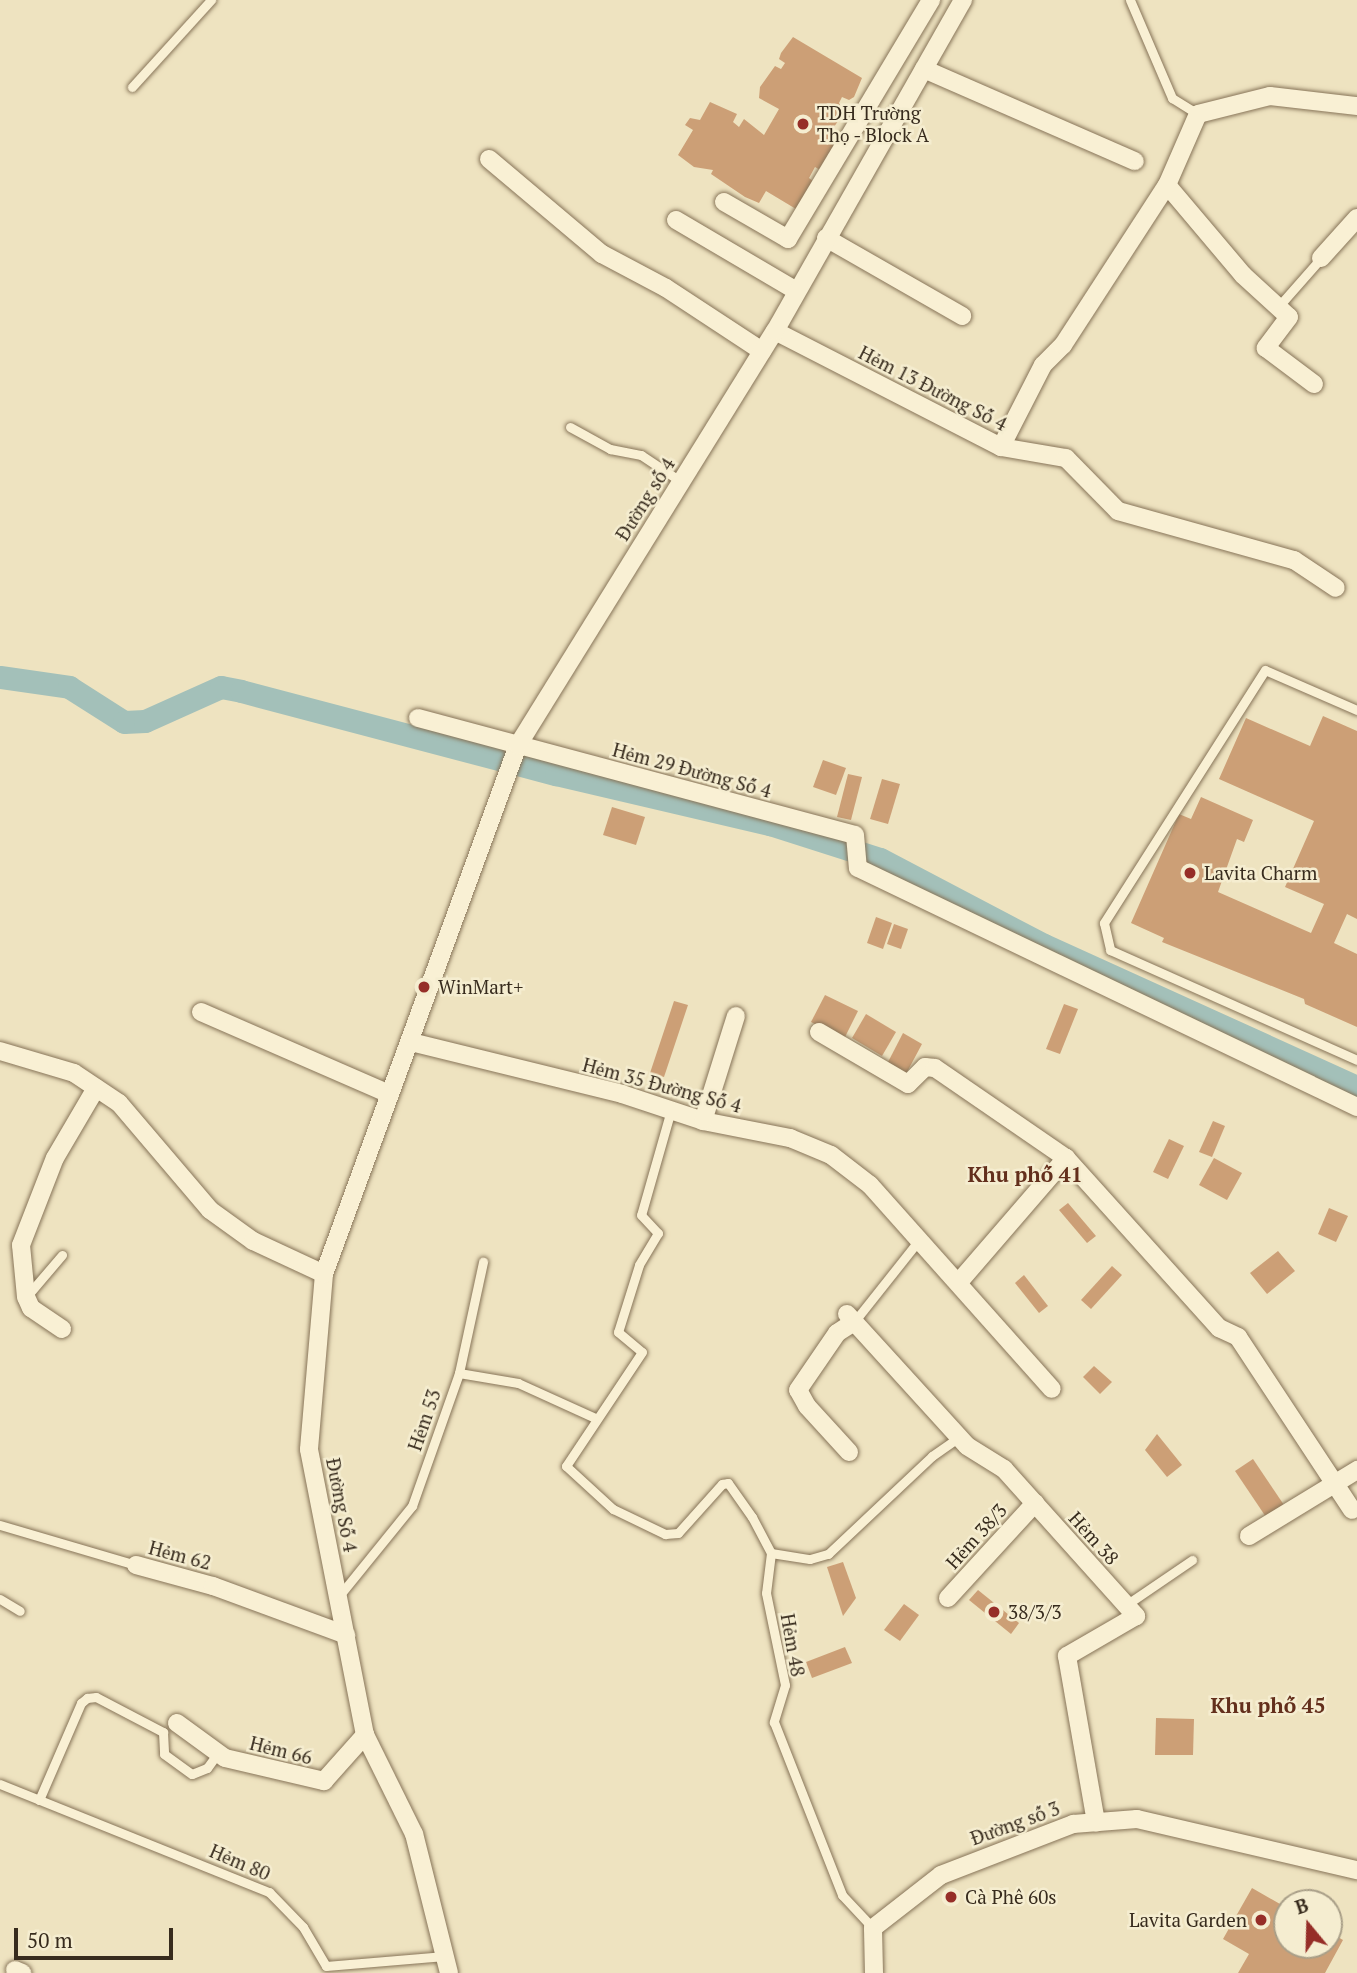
<!DOCTYPE html>
<html>
<head>
<meta charset="utf-8">
<style>
	body { margin:0 }
	#map { position:relative; width:1357px; height:1973px; overflow:hidden; background:#eee3c0; font-family:"PT Serif",serif }
	div>[style] { position:absolute }
	[style*='--x'] { left:calc(var(--x)*1px); top:calc(var(--y)*1px); width:calc(var(--w)*1px); rotate:calc(var(--a)*1deg) }
	.canal>* { height:23px; margin:-11.5px; padding:0 11.5px; transform-origin:11.5px; border-radius:11.5px; background:#a3c0b9 }
	.building>* { inset:0; background:#cc9f76 }
	.roads { filter:drop-shadow(0 0 2px #877458) drop-shadow(0 0 2px #877458) }
	.lane>* { height:9px; margin:-4.5px; padding:0 4.5px; transform-origin:4.5px; border-radius:4.5px; background:#f9f0d4 }
	.street>* { height:18px; margin:-9px; padding:0 9px; transform-origin:9px; border-radius:9px; background:#f9f0d4 }
	.dots>* { width:19px; height:19px; translate:-50% -50%; box-sizing:border-box; border:4px solid #f5edd0; border-radius:50% }
	span { translate:-50% -50%; white-space:nowrap; text-align:center; line-height:1.15; -webkit-text-stroke:5px #f5edd0; paint-order:stroke }
	.poi-label { font-size:19px; color:#372b1d }
	.left { translate:0 -50%; text-align:left }
	.right { translate:-100% -50%; text-align:right }
	.street-label { font-size:19px; color:#372b1d }
	.neighbourhood-label { font-size:21px; color:#632f1c; font-weight:700 }
	.north { position:absolute; left:1273px; top:1889px; width:70px; height:70px; box-sizing:border-box; background:#f5edd0; border:2px solid #a99f88; border-radius:50%; rotate:341deg; font-size:19px; font-weight:700; line-height:28px; text-align:center; color:#372b1d }
	.north::after { content:''; display:block; margin:auto; width:24px; height:32px; background:#962e28; clip-path:polygon(50% 0,100% 100%,50% 72%,0 100%) }
	.scale { position:absolute; left:14px; top:1928px; width:159px; height:32px; box-sizing:border-box; border:4px solid #372b1d; border-top:0; padding-left:9px; font-size:21px; line-height:24px; white-space:nowrap; color:#372b1d; -webkit-text-stroke:5px #f5edd0; paint-order:stroke }
</style>
</head>
<body>
<div id="map">
	<div class="canal">
		<div style="--x:0;--y:677;--w:70;--a:8.2"></div>
		<div style="--x:69;--y:687;--w:65;--a:32.5"></div>
		<div style="--x:124;--y:722;--w:21;--a:-3"></div>
		<div style="--x:145;--y:721;--w:83;--a:-24.1"></div>
		<div style="--x:221;--y:687;--w:20;--a:11"></div>
		<div style="--x:241;--y:691;--w:326;--a:14.8"></div>
		<div style="--x:556;--y:774;--w:220;--a:13.2"></div>
		<div style="--x:770;--y:824;--w:115;--a:17.7"></div>
		<div style="--x:880;--y:859;--w:185;--a:27.7"></div>
		<div style="--x:1044;--y:945;--w:344;--a:24.4"></div>
	</div>
	<div class="building">
		<div style="clip-path:polygon(793px 37px,862px 78px,854px 97px,849px 100px,842px 97px,839px 103px,844px 112px,830px 133px,838px 138px,820px 170px,815px 167px,809px 178px,813px 181px,796px 209px,766px 191px,759px 203px,745px 197px,711px 174px,713px 170px,694px 167px,678px 155px,693px 130px,685px 125px,690px 118px,700px 120px,710px 102px,737px 114px,733px 122px,739px 127px,744px 119px,764px 135px,779px 109px,759px 98px,760px 87px,775px 66px,781px 69px,785px 63px,779px 59px,781px 53px)"></div>
		<div style="clip-path:polygon(1323px 716px,1357px 731px,1357px 919px,1347px 914px,1334px 943px,1357px 954px,1357px 1027px,1305px 1004px,1304px 999px,1162px 942px,1164px 938px,1131px 923px,1179px 814px,1191px 819px,1201px 797px,1253px 820px,1244px 842px,1237px 839px,1218px 892px,1311px 933px,1324px 904px,1285px 887px,1314px 821px,1219px 779px,1246px 718px,1310px 746px)"></div>
		<div style="clip-path:polygon(823px 760px,846px 768px,836px 795px,813px 787px)"></div>
		<div style="clip-path:polygon(848px 774px,862px 777px,851px 820px,837px 817px)"></div>
		<div style="clip-path:polygon(882px 779px,900px 784px,888px 824px,870px 819px)"></div>
		<div style="clip-path:polygon(612px 807px,645px 817px,636px 845px,603px 835px)"></div>
		<div style="clip-path:polygon(876px 917px,892px 923px,883px 949px,867px 943px)"></div>
		<div style="clip-path:polygon(894px 924px,908px 929px,901px 949px,887px 944px)"></div>
		<div style="clip-path:polygon(825px 995px,858px 1011px,844px 1039px,811px 1022px)"></div>
		<div style="clip-path:polygon(674px 1001px,688px 1005px,664px 1077px,650px 1073px)"></div>
		<div style="clip-path:polygon(1064px 1004px,1078px 1009px,1060px 1054px,1046px 1049px)"></div>
		<div style="clip-path:polygon(866px 1014px,896px 1032px,882px 1056px,852px 1038px)"></div>
		<div style="clip-path:polygon(903px 1033px,922px 1044px,906px 1074px,887px 1064px)"></div>
		<div style="clip-path:polygon(1213px 1121px,1225px 1126px,1212px 1157px,1199px 1152px)"></div>
		<div style="clip-path:polygon(1169px 1139px,1184px 1146px,1168px 1179px,1153px 1172px)"></div>
		<div style="clip-path:polygon(1214px 1158px,1242px 1173px,1227px 1200px,1199px 1185px)"></div>
		<div style="clip-path:polygon(1068px 1203px,1096px 1236px,1087px 1243px,1059px 1210px)"></div>
		<div style="clip-path:polygon(1329px 1208px,1348px 1216px,1336px 1242px,1318px 1234px)"></div>
		<div style="clip-path:polygon(1278px 1251px,1295px 1271px,1267px 1294px,1250px 1273px)"></div>
		<div style="clip-path:polygon(1112px 1266px,1122px 1275px,1091px 1309px,1081px 1300px)"></div>
		<div style="clip-path:polygon(1024px 1275px,1048px 1306px,1039px 1313px,1015px 1283px)"></div>
		<div style="clip-path:polygon(1094px 1366px,1112px 1382px,1100px 1394px,1083px 1377px)"></div>
		<div style="clip-path:polygon(1157px 1434px,1182px 1465px,1167px 1477px,1145px 1450px)"></div>
		<div style="clip-path:polygon(1253px 1459px,1286px 1508px,1268px 1520px,1235px 1471px)"></div>
		<div style="clip-path:polygon(843px 1562px,856px 1598px,843px 1616px,827px 1567px)"></div>
		<div style="clip-path:polygon(978px 1590px,1019px 1623px,1011px 1634px,969px 1600px)"></div>
		<div style="clip-path:polygon(904px 1604px,919px 1615px,900px 1641px,884px 1630px)"></div>
		<div style="clip-path:polygon(845px 1647px,852px 1663px,812px 1678px,806px 1662px)"></div>
		<div style="clip-path:polygon(1156px 1718px,1194px 1719px,1193px 1755px,1155px 1755px)"></div>
		<div style="clip-path:polygon(1252px 1888px,1287px 1908px,1287px 1945px,1329px 1945px,1329px 1932px,1343px 1940px,1325px 1973px,1238px 1973px,1249px 1954px,1223px 1939px)"></div>
	</div>
	<div class="roads">
		<div class="lane">
			<div style="--x:1130;--y:0;--w:107;--a:66.8"></div>
			<div style="--x:1172;--y:98;--w:31;--a:32"></div>
			<div style="--x:132;--y:87;--w:118;--a:-47.8"></div>
			<div style="--x:1278;--y:307;--w:65;--a:-48.7"></div>
			<div style="--x:570;--y:427;--w:46;--a:28.8"></div>
			<div style="--x:610;--y:449;--w:32;--a:11"></div>
			<div style="--x:641;--y:455;--w:47;--a:33.7"></div>
			<div style="--x:1357;--y:710;--w:100;--a:-156.5"></div>
			<div style="--x:1265;--y:670;--w:300;--a:122.5"></div>
			<div style="--x:1104;--y:923;--w:28;--a:77"></div>
			<div style="--x:1110;--y:950;--w:270;--a:24"></div>
			<div style="--x:671;--y:1110;--w:109;--a:105.9"></div>
			<div style="--x:641;--y:1215;--w:25;--a:47"></div>
			<div style="--x:658;--y:1233;--w:37;--a:121"></div>
			<div style="--x:639;--y:1265;--w:70;--a:107.4"></div>
			<div style="--x:618;--y:1332;--w:31;--a:40"></div>
			<div style="--x:642;--y:1352;--w:137;--a:123.7"></div>
			<div style="--x:566;--y:1466;--w:64;--a:42.5"></div>
			<div style="--x:613;--y:1509;--w:58;--a:25.7"></div>
			<div style="--x:665;--y:1534;--w:13;--a:-4"></div>
			<div style="--x:678;--y:1533;--w:66;--a:-48.1"></div>
			<div style="--x:722;--y:1484;--w:6;--a:-9"></div>
			<div style="--x:728;--y:1483;--w:42;--a:54.8"></div>
			<div style="--x:752;--y:1517;--w:41;--a:62.2"></div>
			<div style="--x:771;--y:1553;--w:40;--a:97.1"></div>
			<div style="--x:766;--y:1593;--w:94;--a:78.3"></div>
			<div style="--x:785;--y:1685;--w:39;--a:107"></div>
			<div style="--x:774;--y:1722;--w:186;--a:68.5"></div>
			<div style="--x:842;--y:1895;--w:45;--a:46.8"></div>
			<div style="--x:27;--y:1296;--w:54;--a:-49.5"></div>
			<div style="--x:854;--y:1322;--w:105;--a:-51.6"></div>
			<div style="--x:459;--y:1373;--w:114;--a:-77.8"></div>
			<div style="--x:0;--y:1525;--w:142;--a:16.4"></div>
			<div style="--x:771;--y:1553;--w:39;--a:9"></div>
			<div style="--x:810;--y:1559;--w:19;--a:-16"></div>
			<div style="--x:828;--y:1554;--w:143;--a:-43.3"></div>
			<div style="--x:932;--y:1456;--w:33;--a:-35"></div>
			<div style="--x:339;--y:1596;--w:116;--a:-51"></div>
			<div style="--x:412;--y:1506;--w:141;--a:-70.5"></div>
			<div style="--x:459;--y:1373;--w:60;--a:9.6"></div>
			<div style="--x:518;--y:1383;--w:85;--a:24.4"></div>
			<div style="--x:0;--y:1599;--w:23;--a:31"></div>
			<div style="--x:1126;--y:1605;--w:80;--a:-34.3"></div>
			<div style="--x:0;--y:1784;--w:290;--a:21.9"></div>
			<div style="--x:269;--y:1892;--w:49;--a:45.8"></div>
			<div style="--x:303;--y:1927;--w:45;--a:59.5"></div>
			<div style="--x:326;--y:1966;--w:119;--a:-4.8"></div>
			<div style="--x:39;--y:1800;--w:106;--a:-66.6"></div>
			<div style="--x:81;--y:1703;--w:8;--a:-40"></div>
			<div style="--x:87;--y:1698;--w:9;--a:-6"></div>
			<div style="--x:96;--y:1697;--w:76;--a:27.6"></div>
			<div style="--x:163;--y:1732;--w:22;--a:87"></div>
			<div style="--x:164;--y:1754;--w:34;--a:36"></div>
			<div style="--x:192;--y:1774;--w:16;--a:-22"></div>
			<div style="--x:207;--y:1768;--w:19;--a:-54"></div>
		</div>
		<div class="street">
			<div style="--x:924;--y:69;--w:230;--a:23.6"></div>
			<div style="--x:489;--y:159;--w:148;--a:40.1"></div>
			<div style="--x:602;--y:254;--w:72;--a:28"></div>
			<div style="--x:666;--y:288;--w:115;--a:33.3"></div>
			<div style="--x:1167;--y:185;--w:118;--a:49.8"></div>
			<div style="--x:1243;--y:275;--w:62;--a:42.4"></div>
			<div style="--x:1289;--y:317;--w:39;--a:127"></div>
			<div style="--x:1266;--y:348;--w:60;--a:36.9"></div>
			<div style="--x:724;--y:202;--w:74;--a:30"></div>
			<div style="--x:788;--y:239;--w:279;--a:-59.1"></div>
			<div style="--x:676;--y:220;--w:138;--a:30.5"></div>
			<div style="--x:826;--y:238;--w:157;--a:29.8"></div>
			<div style="--x:1321;--y:258;--w:54;--a:-48"></div>
			<div style="--x:775;--y:331;--w:254;--a:27.2"></div>
			<div style="--x:1001;--y:447;--w:66;--a:9.6"></div>
			<div style="--x:1066;--y:458;--w:74;--a:45.5"></div>
			<div style="--x:1118;--y:511;--w:183;--a:15.6"></div>
			<div style="--x:1294;--y:560;--w:50;--a:33.7"></div>
			<div style="--x:1001;--y:447;--w:92;--a:-62.9"></div>
			<div style="--x:1043;--y:365;--w:28;--a:-45"></div>
			<div style="--x:1063;--y:345;--w:191;--a:-57"></div>
			<div style="--x:1167;--y:185;--w:77;--a:-66.4"></div>
			<div style="--x:1198;--y:114;--w:74;--a:-14"></div>
			<div style="--x:1270;--y:96;--w:88;--a:6.6"></div>
			<div style="--x:418;--y:718;--w:452;--a:15"></div>
			<div style="--x:855;--y:835;--w:33;--a:85"></div>
			<div style="--x:858;--y:868;--w:553;--a:25.59"></div>
			<div style="--x:201;--y:1012;--w:206;--a:23.5"></div>
			<div style="--x:819;--y:1032;--w:103;--a:30.3"></div>
			<div style="--x:908;--y:1084;--w:24;--a:-45"></div>
			<div style="--x:925;--y:1067;--w:10;--a:6"></div>
			<div style="--x:935;--y:1068;--w:159;--a:34.5"></div>
			<div style="--x:1066;--y:1158;--w:229;--a:48"></div>
			<div style="--x:1219;--y:1328;--w:21;--a:25"></div>
			<div style="--x:1238;--y:1337;--w:207;--a:56.6"></div>
			<div style="--x:411;--y:1042;--w:217;--a:13.8"></div>
			<div style="--x:622;--y:1094;--w:85;--a:18.4"></div>
			<div style="--x:703;--y:1121;--w:89;--a:11.1"></div>
			<div style="--x:790;--y:1138;--w:44;--a:22.5"></div>
			<div style="--x:831;--y:1155;--w:49;--a:37.6"></div>
			<div style="--x:870;--y:1185;--w:273;--a:48.3"></div>
			<div style="--x:0;--y:1051;--w:77;--a:16.6"></div>
			<div style="--x:74;--y:1073;--w:54;--a:33.7"></div>
			<div style="--x:119;--y:1103;--w:140;--a:49.6"></div>
			<div style="--x:210;--y:1210;--w:53;--a:35.8"></div>
			<div style="--x:253;--y:1241;--w:78;--a:24.9"></div>
			<div style="--x:703;--y:1121;--w:110;--a:-72.6"></div>
			<div style="--x:959;--y:1282;--w:164;--a:-49.2"></div>
			<div style="--x:847;--y:1314;--w:178;--a:47.7"></div>
			<div style="--x:967;--y:1446;--w:44;--a:31.9"></div>
			<div style="--x:1004;--y:1469;--w:198;--a:48.1"></div>
			<div style="--x:1136;--y:1616;--w:80;--a:149.9"></div>
			<div style="--x:1067;--y:1656;--w:169;--a:80.1"></div>
			<div style="--x:62;--y:1329;--w:37;--a:-146"></div>
			<div style="--x:31;--y:1308;--w:12;--a:-114"></div>
			<div style="--x:26;--y:1297;--w:52;--a:-95.5"></div>
			<div style="--x:21;--y:1245;--w:93;--a:-68.7"></div>
			<div style="--x:55;--y:1158;--w:81;--a:-59.6"></div>
			<div style="--x:849;--y:1452;--w:62;--a:-132.4"></div>
			<div style="--x:807;--y:1406;--w:18;--a:-119"></div>
			<div style="--x:798;--y:1390;--w:69;--a:-55.6"></div>
			<div style="--x:837;--y:1333;--w:20;--a:-33"></div>
			<div style="--x:1249;--y:1536;--w:127;--a:-31.4"></div>
			<div style="--x:136;--y:1565;--w:80;--a:15.3"></div>
			<div style="--x:213;--y:1586;--w:142;--a:20.2"></div>
			<div style="--x:948;--y:1598;--w:129;--a:-47.5"></div>
			<div style="--x:177;--y:1723;--w:59;--a:36.1"></div>
			<div style="--x:225;--y:1758;--w:102;--a:13.1"></div>
			<div style="--x:324;--y:1781;--w:62;--a:-48.3"></div>
			<div style="--x:15;--y:1970;--w:8;--a:23"></div>
			<div style="--x:449;--y:1973;--w:143;--a:-104.1"></div>
			<div style="--x:414;--y:1834;--w:110;--a:-116.3"></div>
			<div style="--x:365;--y:1735;--w:291;--a:-101.1"></div>
			<div style="--x:309;--y:1449;--w:176;--a:-85.1"></div>
			<div style="--x:324;--y:1274;--w:563;--a:-69.86"></div>
			<div style="--x:518;--y:745;--w:487;--a:-58.2"></div>
			<div style="--x:775;--y:331;--w:381;--a:-60.4"></div>
			<div style="--x:874;--y:1973;--w:45;--a:-91.3"></div>
			<div style="--x:873;--y:1928;--w:86;--a:-37.9"></div>
			<div style="--x:941;--y:1875;--w:142;--a:-21.1"></div>
			<div style="--x:1073;--y:1824;--w:64;--a:-4.5"></div>
			<div style="--x:1137;--y:1819;--w:226;--a:13.1"></div>
		</div>
	</div>
	<div class="dots">
		<div style="left:803px;top:124px;background:#962e28"></div>
		<div style="left:1190px;top:873px;background:#962e28"></div>
		<div style="left:424px;top:987px;background:#962e28"></div>
		<div style="left:994px;top:1612px;background:#962e28"></div>
		<div style="left:951px;top:1897px;background:#962e28"></div>
		<div style="left:1261px;top:1920px;background:#962e28"></div>
	</div>
	<div class="poi-label">
		<span class="left" style="left:817px;top:124px">TDH Trường<br>Thọ - Block A</span>
		<span class="left" style="left:1204px;top:873px">Lavita Charm</span>
		<span class="left" style="left:438px;top:987px">WinMart+</span>
		<span class="left" style="left:1008px;top:1612px">38/3/3</span>
		<span class="left" style="left:965px;top:1897px">Cà Phê 60s</span>
		<span class="right" style="left:1247px;top:1920px">Lavita Garden</span>
	</div>
	<div class="street-label">
		<span style="left:933px;top:388px;rotate:27deg">Hẻm 13 Đường Số 4</span>
		<span style="left:645px;top:499px;rotate:-58deg">Đường số 4</span>
		<span style="left:692px;top:770px;rotate:15deg">Hẻm 29 Đường Số 4</span>
		<span style="left:662px;top:1085px;rotate:15deg">Hẻm 35 Đường Số 4</span>
		<span style="left:424px;top:1420px;rotate:-71deg">Hẻm 53</span>
		<span style="left:342px;top:1505px;rotate:79deg">Đường Số 4</span>
		<span style="left:976px;top:1536px;rotate:-48deg">Hẻm 38/3</span>
		<span style="left:1094px;top:1538px;rotate:48deg">Hẻm 38</span>
		<span style="left:180px;top:1555px;rotate:15deg">Hẻm 62</span>
		<span style="left:793px;top:1645px;rotate:80deg">Hẻm 48</span>
		<span style="left:281px;top:1750px;rotate:14deg">Hẻm 66</span>
		<span style="left:1015px;top:1823px;rotate:-20deg">Đường số 3</span>
		<span style="left:240px;top:1862px;rotate:23deg">Hẻm 80</span>
	</div>
	<div class="neighbourhood-label">
		<span style="left:1025px;top:1174px">Khu phố 41</span>
		<span style="left:1268px;top:1705px">Khu phố 45</span>
	</div>
	<div class="north">B</div>
	<div class="scale">50 m</div>
</div>
</body>
</html>
